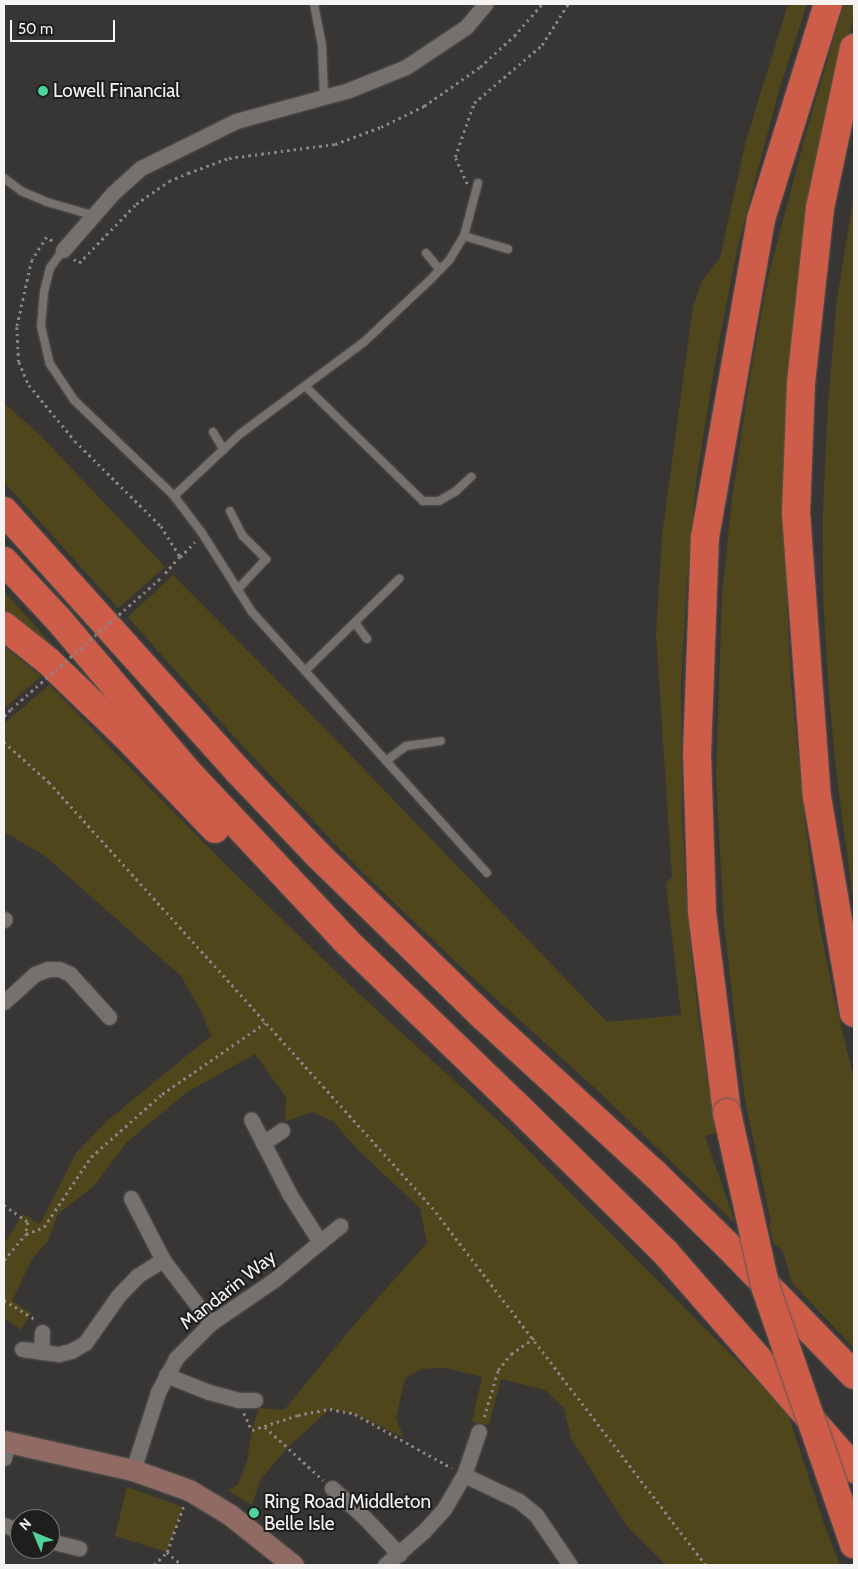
<!DOCTYPE html>
<html>
<head>
<meta charset="utf-8">
<style>
	body { margin:0 }
	#map { position:relative; width:858px; height:1569px; overflow:hidden; background:#383634; font-family:Cabin,sans-serif }
	div>[style] { position:absolute }
	[style*='--x'] { left:calc(var(--x)*1px); top:calc(var(--y)*1px); width:calc(var(--w)*1px); rotate:calc(var(--a)*1deg) }
	.green>* { inset:0; background:#50461b }
	.path>* { height:2.5px; margin-top:-1.25px; transform-origin:0; background:repeating-linear-gradient(90deg,#888684 0 2.5px,transparent 0 6.5px) }
	.roads { filter:drop-shadow(0 0 1px #575554) drop-shadow(0 0 1px #575554) }
	.lane>* { height:8px; margin:-4px; padding:0 4px; transform-origin:4px; border-radius:4px; background:#74716f }
	.street>* { height:15px; margin:-7.5px; padding:0 7.5px; transform-origin:7.5px; border-radius:7.5px; background:#74716f }
	.secondary>* { height:21px; margin:-10.5px; padding:0 10.5px; transform-origin:10.5px; border-radius:10.5px; background:#8f6b64 }
	.highway>* { height:28px; margin:-14px; padding:0 14px; transform-origin:14px; border-radius:14px; background:#cd5d49 }
	.path-bridge>* { height:2.5px; margin-top:-1.25px; transform-origin:0; background:repeating-linear-gradient(90deg,#888684 0 2.5px,transparent 0 6.5px) }
	.bridges { filter:drop-shadow(0 0 1px #575554) drop-shadow(0 0 1px #575554) }
	.highway-bridge>* { height:28px; margin:-14px; padding:0 14px; transform-origin:14px; border-radius:14px; background:#cd5d49 }
	.dots>* { width:14px; height:14px; translate:-50% -50%; box-sizing:border-box; border:2px solid #1f1e1d; border-radius:50% }
	span { translate:-50% -50%; white-space:nowrap; text-align:center; line-height:1.15; -webkit-text-stroke:4px #1f1e1d; paint-order:stroke }
	.poi-label { font-size:19px; color:#f5f4f3 }
	.left { translate:0 -50%; text-align:left }
	.street-label { font-size:19px; color:#f5f4f3 }
	.frame { position:absolute; inset:0; border:5px solid #f5f4f3; pointer-events:none }
	.north { position:absolute; left:10px; top:1509px; width:50px; height:50px; box-sizing:border-box; background:#1f1e1d; border:1px solid #757473; border-radius:50%; rotate:315deg; font-size:14px; font-weight:700; line-height:20px; text-align:center; color:#f5f4f3 }
	.north::after { content:''; display:block; margin:auto; width:18px; height:22px; background:#4ed39a; clip-path:polygon(50% 0,100% 100%,50% 72%,0 100%) }
	.scale { position:absolute; left:10px; top:20px; width:105px; height:22px; box-sizing:border-box; border:2px solid #f5f4f3; border-top:0; padding-left:6px; font-size:15px; line-height:18px; white-space:nowrap; color:#f5f4f3; -webkit-text-stroke:4px #1f1e1d; paint-order:stroke }
</style>
</head>
<body>
<div id="map">
	<div class="green">
		<div style="clip-path:polygon(788px 4px,807px 4px,779px 90px,738px 245px,714px 369px,696px 483px,687px 582px,681px 688px,682px 818px,687px 912px,698px 1015px,716px 1133px,705px 1136px,735px 1223px,598px 1091px,459px 965px,359px 869px,238px 741px,128px 617px,173px 575px,336px 740px,607px 1022px,681px 1015px,666px 883px,672px 877px,656px 635px,662px 536px,693px 306px,702px 281px,720px 258px,746px 141px)"></div>
		<div style="clip-path:polygon(844px 4px,854px 4px,854px 14px,825px 145px,787px 513px,787px 602px,791px 683px,806px 830px,818px 917px,835px 1002px,854px 1079px,854px 1348px,792px 1283px,783px 1251px,774px 1244px,769px 1224px,771px 1223px,745px 1100px,734px 1013px,724px 923px,716px 778px,722px 595px,732px 498px,749px 383px,768px 277px,805px 137px)"></div>
		<div style="clip-path:polygon(854px 193px,854px 908px,835px 761px,828px 683px,823px 593px,823px 508px,828px 405px,837px 299px)"></div>
		<div style="clip-path:polygon(4px 403px,40px 435px,165px 567px,118px 608px,4px 482px)"></div>
		<div style="clip-path:polygon(4px 591px,78px 674px,4px 614px)"></div>
		<div style="clip-path:polygon(4px 646px,41px 676px,4px 709px)"></div>
		<div style="clip-path:polygon(49px 685px,225px 864px,357px 992px,505px 1127px,787px 1411px,824px 1524px,840px 1565px,666px 1565px,626px 1525px,571px 1438px,564px 1408px,545px 1390px,501px 1379px,489px 1425px,472px 1422px,482px 1377px,445px 1368px,421px 1369px,405px 1378px,396px 1418px,404px 1438px,355px 1414px,330px 1409px,288px 1447px,260px 1480px,252px 1505px,228px 1490px,238px 1485px,247px 1461px,252px 1430px,259px 1408px,284px 1410px,354px 1325px,427px 1243px,420px 1208px,358px 1150px,333px 1121px,312px 1112px,285px 1122px,286px 1097px,255px 1054px,187px 1092px,127px 1142px,94px 1186px,58px 1214px,48px 1241px,32px 1259px,12px 1301px,31px 1313px,21px 1330px,4px 1318px,4px 1244px,23px 1214px,40px 1224px,76px 1153px,108px 1120px,211px 1036px,202px 1013px,181px 976px,44px 855px,4px 832px,4px 724px)"></div>
		<div style="clip-path:polygon(127px 1487px,183px 1507px,167px 1552px,115px 1536px)"></div>
	</div>
	<div class="path">
		<div style="--x:467;--y:184;--w:30;--a:-114"></div>
		<div style="--x:455;--y:157;--w:57;--a:-70.6"></div>
		<div style="--x:474;--y:103;--w:89;--a:-40.5"></div>
		<div style="--x:542;--y:45;--w:49;--a:-57.6"></div>
		<div style="--x:52;--y:241;--w:6;--a:-141"></div>
		<div style="--x:47;--y:237;--w:27;--a:123"></div>
		<div style="--x:32;--y:260;--w:69;--a:102.6"></div>
		<div style="--x:17;--y:327;--w:35;--a:87"></div>
		<div style="--x:19;--y:362;--w:25;--a:67"></div>
		<div style="--x:29;--y:385;--w:72;--a:50.6"></div>
		<div style="--x:75;--y:441;--w:121;--a:44.7"></div>
		<div style="--x:161;--y:526;--w:36;--a:58"></div>
		<div style="--x:180;--y:557;--w:25;--a:132"></div>
		<div style="--x:74;--y:259;--w:6;--a:39"></div>
		<div style="--x:79;--y:263;--w:82;--a:-46"></div>
		<div style="--x:136;--y:204;--w:40;--a:-34.9"></div>
		<div style="--x:169;--y:181;--w:21;--a:-23"></div>
		<div style="--x:188;--y:173;--w:44;--a:-20.1"></div>
		<div style="--x:229;--y:158;--w:107;--a:-7.5"></div>
		<div style="--x:335;--y:144;--w:49;--a:-20.3"></div>
		<div style="--x:381;--y:127;--w:48;--a:-26"></div>
		<div style="--x:424;--y:106;--w:68;--a:-34.9"></div>
		<div style="--x:480;--y:67;--w:46;--a:-42.4"></div>
		<div style="--x:514;--y:36;--w:43;--a:-48.8"></div>
		<div style="--x:180;--y:557;--w:21;--a:-45"></div>
		<div style="--x:4;--y:716;--w:10;--a:-45"></div>
		<div style="--x:4;--y:742;--w:60;--a:41.6"></div>
		<div style="--x:49;--y:782;--w:572;--a:47.98"></div>
		<div style="--x:432;--y:1207;--w:451;--a:52.6"></div>
		<div style="--x:4;--y:1205;--w:29;--a:35"></div>
		<div style="--x:28;--y:1222;--w:11;--a:100"></div>
		<div style="--x:4;--y:1260;--w:34;--a:-50"></div>
		<div style="--x:26;--y:1234;--w:19;--a:-21"></div>
		<div style="--x:44;--y:1227;--w:84;--a:-56.1"></div>
		<div style="--x:91;--y:1157;--w:95;--a:-41.6"></div>
		<div style="--x:162;--y:1094;--w:125;--a:-34.6"></div>
		<div style="--x:4;--y:1300;--w:38;--a:32"></div>
		<div style="--x:244;--y:1413;--w:19;--a:65"></div>
		<div style="--x:252;--y:1430;--w:48;--a:-18.1"></div>
		<div style="--x:298;--y:1415;--w:33;--a:-11"></div>
		<div style="--x:330;--y:1409;--w:25;--a:11"></div>
		<div style="--x:355;--y:1414;--w:111;--a:29.1"></div>
		<div style="--x:484;--y:1417;--w:49;--a:-73.4"></div>
		<div style="--x:498;--y:1370;--w:21;--a:-51"></div>
		<div style="--x:511;--y:1354;--w:28;--a:-35"></div>
		<div style="--x:265;--y:1427;--w:79;--a:42.4"></div>
		<div style="--x:167;--y:1552;--w:20;--a:41"></div>
		<div style="--x:154;--y:1565;--w:18;--a:-45"></div>
		<div style="--x:167;--y:1552;--w:50;--a:-70.1"></div>
	</div>
	<div class="roads">
		<div class="lane">
			<div style="--x:314;--y:4;--w:42;--a:79"></div>
			<div style="--x:322;--y:45;--w:52;--a:87.8"></div>
			<div style="--x:4;--y:178;--w:21;--a:37"></div>
			<div style="--x:21;--y:191;--w:28;--a:23"></div>
			<div style="--x:47;--y:202;--w:47;--a:16.1"></div>
			<div style="--x:464;--y:236;--w:46;--a:16.5"></div>
			<div style="--x:63;--y:250;--w:22;--a:126"></div>
			<div style="--x:50;--y:268;--w:25;--a:104"></div>
			<div style="--x:44;--y:292;--w:34;--a:95"></div>
			<div style="--x:41;--y:326;--w:39;--a:77"></div>
			<div style="--x:50;--y:364;--w:43;--a:56.3"></div>
			<div style="--x:74;--y:400;--w:139;--a:43.8"></div>
			<div style="--x:174;--y:496;--w:46;--a:52.9"></div>
			<div style="--x:202;--y:533;--w:93;--a:57.7"></div>
			<div style="--x:252;--y:612;--w:351;--a:48"></div>
			<div style="--x:426;--y:253;--w:22;--a:51"></div>
			<div style="--x:305;--y:386;--w:165;--a:44.3"></div>
			<div style="--x:423;--y:501;--w:16;--a:0"></div>
			<div style="--x:439;--y:501;--w:20;--a:-30"></div>
			<div style="--x:456;--y:491;--w:21;--a:-43"></div>
			<div style="--x:213;--y:432;--w:21;--a:59"></div>
			<div style="--x:174;--y:496;--w:91;--a:-43.2"></div>
			<div style="--x:240;--y:434;--w:154;--a:-36.6"></div>
			<div style="--x:364;--y:342;--w:91;--a:-43.2"></div>
			<div style="--x:430;--y:280;--w:29;--a:-46"></div>
			<div style="--x:450;--y:259;--w:27;--a:-59"></div>
			<div style="--x:464;--y:236;--w:55;--a:-75.2"></div>
			<div style="--x:230;--y:511;--w:28;--a:63"></div>
			<div style="--x:243;--y:536;--w:33;--a:45"></div>
			<div style="--x:266;--y:559;--w:42;--a:133.1"></div>
			<div style="--x:355;--y:623;--w:20;--a:53"></div>
			<div style="--x:305;--y:671;--w:132;--a:-44.4"></div>
			<div style="--x:386;--y:761;--w:25;--a:-37"></div>
			<div style="--x:406;--y:746;--w:35;--a:-8"></div>
		</div>
		<div class="street">
			<div style="--x:63;--y:250;--w:76;--a:-48.7"></div>
			<div style="--x:113;--y:193;--w:38;--a:-42"></div>
			<div style="--x:141;--y:168;--w:106;--a:-26.3"></div>
			<div style="--x:236;--y:121;--w:117;--a:-15.3"></div>
			<div style="--x:349;--y:90;--w:61;--a:-22"></div>
			<div style="--x:406;--y:67;--w:72;--a:-33.7"></div>
			<div style="--x:466;--y:27;--w:30;--a:-50"></div>
			<div style="--x:4;--y:920;--w:1;--a:-45"></div>
			<div style="--x:4;--y:1002;--w:42;--a:-42.1"></div>
			<div style="--x:35;--y:974;--w:14;--a:-21"></div>
			<div style="--x:48;--y:969;--w:11;--a:0"></div>
			<div style="--x:59;--y:969;--w:12;--a:24"></div>
			<div style="--x:70;--y:974;--w:58;--a:47.8"></div>
			<div style="--x:263;--y:1143;--w:23;--a:-34"></div>
			<div style="--x:131;--y:1198;--w:70;--a:62.7"></div>
			<div style="--x:163;--y:1260;--w:79;--a:52.7"></div>
			<div style="--x:320;--y:1242;--w:26;--a:-39"></div>
			<div style="--x:22;--y:1349;--w:37;--a:8"></div>
			<div style="--x:59;--y:1354;--w:12;--a:-14"></div>
			<div style="--x:71;--y:1351;--w:16;--a:-30"></div>
			<div style="--x:85;--y:1343;--w:57;--a:-54.9"></div>
			<div style="--x:118;--y:1296;--w:28;--a:-46"></div>
			<div style="--x:137;--y:1276;--w:31;--a:-32"></div>
			<div style="--x:41;--y:1352;--w:20;--a:-87"></div>
			<div style="--x:166;--y:1375;--w:46;--a:21.6"></div>
			<div style="--x:209;--y:1392;--w:30;--a:15"></div>
			<div style="--x:238;--y:1400;--w:17;--a:0"></div>
			<div style="--x:4;--y:1458;--w:16;--a:-79"></div>
			<div style="--x:133;--y:1470;--w:82;--a:-72.2"></div>
			<div style="--x:158;--y:1392;--w:38;--a:-62"></div>
			<div style="--x:176;--y:1358;--w:49;--a:-45"></div>
			<div style="--x:211;--y:1323;--w:76;--a:-34.3"></div>
			<div style="--x:274;--y:1280;--w:60;--a:-39.6"></div>
			<div style="--x:320;--y:1242;--w:56;--a:-122.6"></div>
			<div style="--x:290;--y:1195;--w:85;--a:-117.2"></div>
			<div style="--x:464;--y:1475;--w:61;--a:25.3"></div>
			<div style="--x:519;--y:1501;--w:22;--a:39"></div>
			<div style="--x:536;--y:1515;--w:60;--a:55.8"></div>
			<div style="--x:332;--y:1488;--w:45;--a:42.3"></div>
			<div style="--x:365;--y:1518;--w:50;--a:46.6"></div>
			<div style="--x:4;--y:1525;--w:17;--a:21"></div>
			<div style="--x:50;--y:1541;--w:30;--a:14"></div>
			<div style="--x:385;--y:1565;--w:52;--a:-41.1"></div>
			<div style="--x:424;--y:1531;--w:30;--a:-48"></div>
			<div style="--x:444;--y:1509;--w:39;--a:-60"></div>
			<div style="--x:464;--y:1475;--w:46;--a:-71.2"></div>
		</div>
		<div class="secondary">
			<div style="--x:4;--y:1441;--w:132;--a:12.7"></div>
			<div style="--x:133;--y:1470;--w:59;--a:19.7"></div>
			<div style="--x:189;--y:1490;--w:47;--a:31"></div>
			<div style="--x:229;--y:1514;--w:82;--a:38.6"></div>
		</div>
		<div class="highway">
			<div style="--x:854;--y:48;--w:164;--a:102"></div>
			<div style="--x:820;--y:208;--w:176;--a:96.2"></div>
			<div style="--x:801;--y:383;--w:130;--a:92.2"></div>
			<div style="--x:796;--y:513;--w:285;--a:85.8"></div>
			<div style="--x:817;--y:797;--w:219;--a:80.3"></div>
			<div style="--x:4;--y:511;--w:350;--a:48"></div>
			<div style="--x:238;--y:771;--w:116;--a:46.4"></div>
			<div style="--x:318;--y:855;--w:231;--a:44.3"></div>
			<div style="--x:483;--y:1016;--w:232;--a:42.6"></div>
			<div style="--x:654;--y:1173;--w:115;--a:44.6"></div>
			<div style="--x:736;--y:1254;--w:169;--a:45.7"></div>
			<div style="--x:4;--y:561;--w:81;--a:47"></div>
			<div style="--x:59;--y:620;--w:199;--a:49.7"></div>
			<div style="--x:188;--y:772;--w:230;--a:46.9"></div>
			<div style="--x:345;--y:940;--w:235;--a:44"></div>
			<div style="--x:514;--y:1103;--w:212;--a:44.6"></div>
			<div style="--x:665;--y:1252;--w:288;--a:48.9"></div>
			<div style="--x:4;--y:626;--w:56;--a:38.5"></div>
			<div style="--x:48;--y:661;--w:107;--a:43.9"></div>
			<div style="--x:125;--y:735;--w:130;--a:46.2"></div>
			<div style="--x:727;--y:1113;--w:204;--a:-97.1"></div>
			<div style="--x:702;--y:911;--w:157;--a:-91.8"></div>
			<div style="--x:697;--y:754;--w:217;--a:-87.9"></div>
			<div style="--x:705;--y:537;--w:323;--a:-80"></div>
			<div style="--x:761;--y:219;--w:225;--a:-72.7"></div>
		</div>
	</div>
	<div class="path-bridge">
		<div style="--x:11;--y:709;--w:202;--a:-41.2"></div>
	</div>
	<div class="bridges">
		<div class="highway-bridge">
			<div style="--x:727;--y:1113;--w:180;--a:77.5"></div>
			<div style="--x:766;--y:1289;--w:270;--a:71"></div>
		</div>
	</div>
	<div class="dots">
		<div style="left:43px;top:91px;background:#4ed39a"></div>
		<div style="left:254px;top:1513px;background:#4ed39a"></div>
	</div>
	<div class="poi-label">
		<span class="left" style="left:53px;top:91px">Lowell Financial</span>
		<span class="left" style="left:264px;top:1513px">Ring Road Middleton<br>Belle Isle</span>
	</div>
	<div class="street-label">
		<span style="left:228px;top:1290px;rotate:-38deg">Mandarin Way</span>
	</div>
	<div class="frame"></div>
	<div class="north">N</div>
	<div class="scale">50 m</div>
</div>
</body>
</html>
